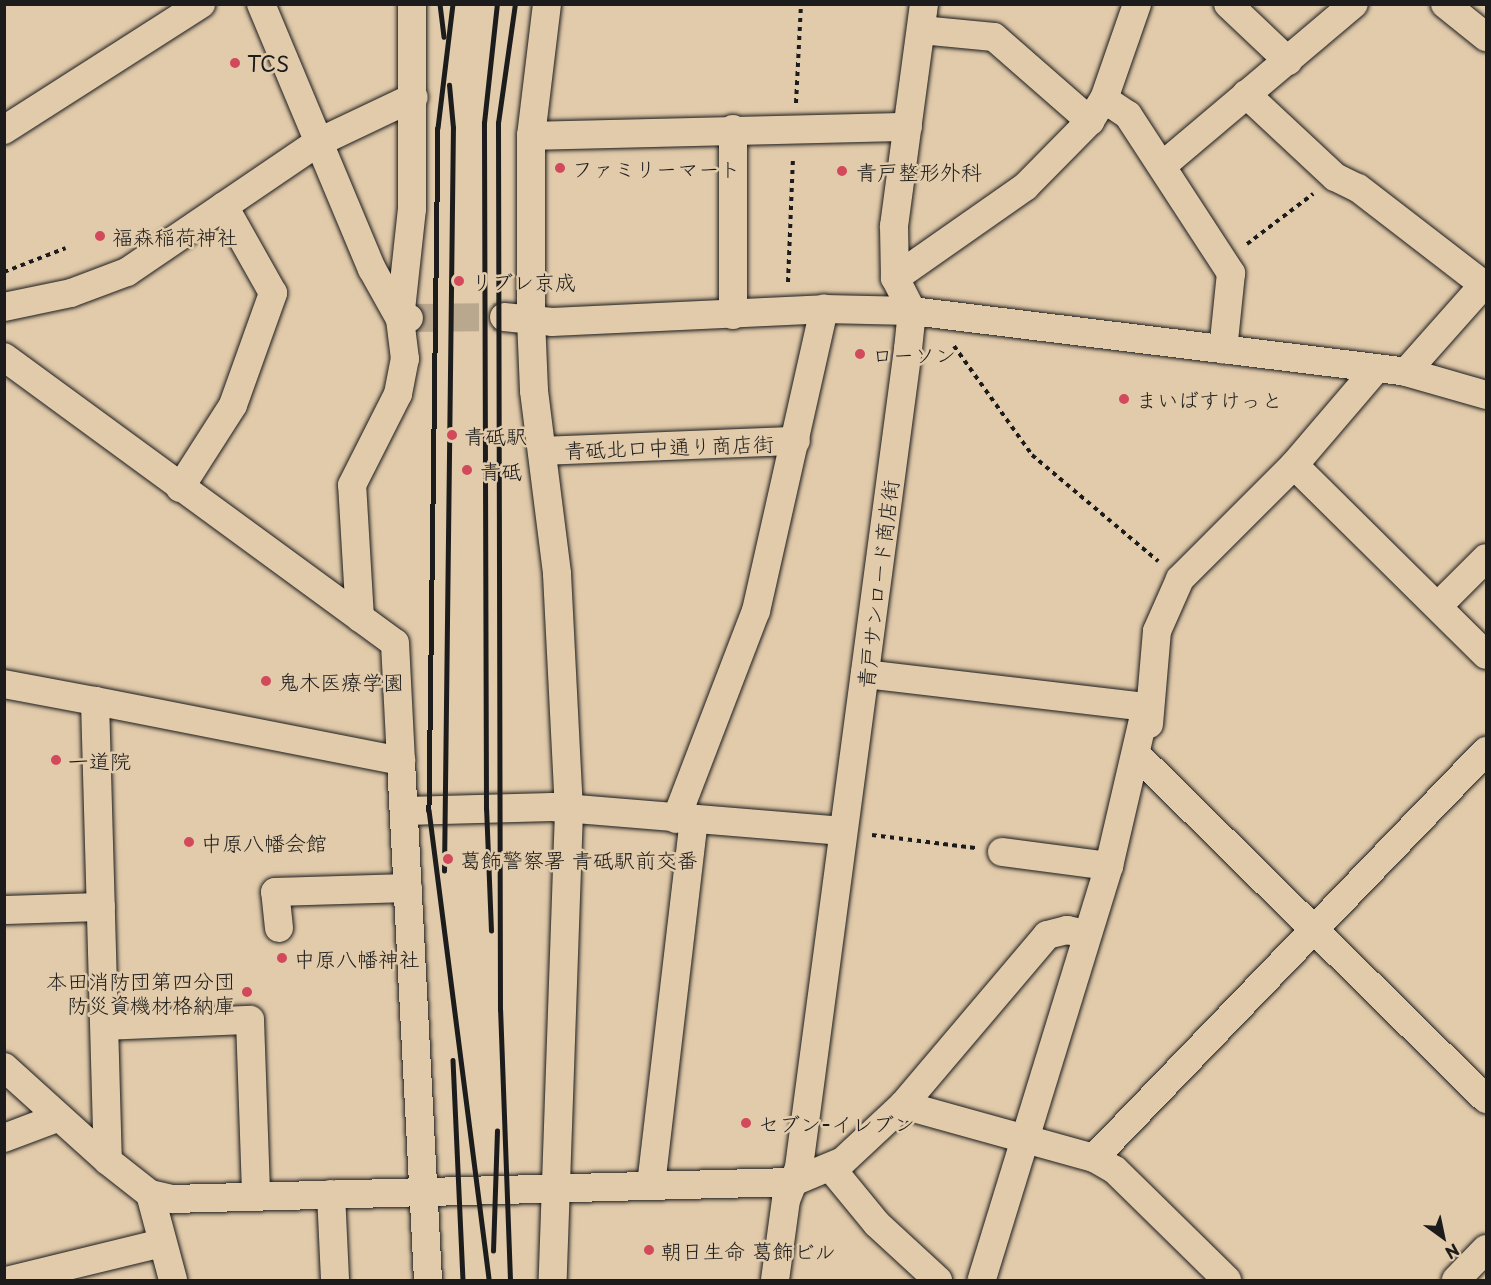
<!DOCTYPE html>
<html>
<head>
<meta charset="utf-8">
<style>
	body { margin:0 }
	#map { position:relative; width:1491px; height:1285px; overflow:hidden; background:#e2cbab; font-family:"Playpen Sans","Klee One",sans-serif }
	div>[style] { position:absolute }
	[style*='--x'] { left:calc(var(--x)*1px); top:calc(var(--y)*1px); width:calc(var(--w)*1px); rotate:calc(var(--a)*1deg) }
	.minor-tunnel>* { height:28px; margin-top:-14px; transform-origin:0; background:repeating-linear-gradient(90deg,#baa88e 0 28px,transparent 0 42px) }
	.path>* { height:4px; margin-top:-2px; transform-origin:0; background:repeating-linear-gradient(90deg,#1c1c1c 0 4.5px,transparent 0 9px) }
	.roads { filter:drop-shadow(0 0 2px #1c1c1c) drop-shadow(0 0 2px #1c1c1c) }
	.minor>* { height:28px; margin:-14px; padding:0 14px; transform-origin:14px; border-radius:14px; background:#e2cbab }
	.rail>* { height:4.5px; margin:-2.25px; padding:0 2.25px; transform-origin:2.25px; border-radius:2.25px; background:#1c1c1c }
	.dots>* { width:16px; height:16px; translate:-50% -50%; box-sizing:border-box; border:3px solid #e2cbab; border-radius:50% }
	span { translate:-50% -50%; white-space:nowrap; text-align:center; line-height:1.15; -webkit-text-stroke:5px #e2cbab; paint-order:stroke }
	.poi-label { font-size:21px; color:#1c1c1c }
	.left { translate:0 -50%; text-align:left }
	.right { translate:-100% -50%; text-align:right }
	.street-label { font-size:21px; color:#1c1c1c }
	.frame { position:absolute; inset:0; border:6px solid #1c1c1c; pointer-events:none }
	.north { position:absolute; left:1413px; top:1207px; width:60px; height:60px; -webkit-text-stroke:4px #e2cbab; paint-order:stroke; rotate:147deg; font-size:16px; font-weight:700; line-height:24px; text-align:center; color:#1c1c1c }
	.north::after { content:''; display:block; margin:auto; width:21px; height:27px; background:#1c1c1c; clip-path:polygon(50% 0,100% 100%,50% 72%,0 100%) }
</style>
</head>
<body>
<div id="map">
	<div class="minor-tunnel">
		<div style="--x:409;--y:318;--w:95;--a:-0.6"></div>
	</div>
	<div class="path">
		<div style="--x:796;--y:103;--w:99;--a:-87.1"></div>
		<div style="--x:1247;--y:244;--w:83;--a:-37.1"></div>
		<div style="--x:4;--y:272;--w:66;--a:-21.2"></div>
		<div style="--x:788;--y:282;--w:124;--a:-87.7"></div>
		<div style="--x:954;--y:346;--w:134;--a:54.4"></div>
		<div style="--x:1032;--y:455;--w:165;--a:40.1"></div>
		<div style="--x:872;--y:835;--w:104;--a:7.2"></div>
	</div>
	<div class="roads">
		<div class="minor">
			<div style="--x:261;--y:4;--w:287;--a:67.3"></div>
			<div style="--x:372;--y:269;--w:57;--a:60.8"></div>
			<div style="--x:547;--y:4;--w:133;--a:96.9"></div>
			<div style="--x:531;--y:136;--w:183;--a:90"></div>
			<div style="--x:531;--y:319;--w:72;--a:87.6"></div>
			<div style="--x:534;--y:391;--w:184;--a:82.8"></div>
			<div style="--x:557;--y:574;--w:237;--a:87.1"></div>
			<div style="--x:569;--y:811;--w:469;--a:92"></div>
			<div style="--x:1228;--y:4;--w:83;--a:43.5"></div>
			<div style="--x:1445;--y:4;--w:53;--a:38.8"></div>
			<div style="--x:921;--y:30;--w:73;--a:5.5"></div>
			<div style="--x:994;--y:37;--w:128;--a:41.2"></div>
			<div style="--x:1246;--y:94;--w:122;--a:43"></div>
			<div style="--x:1335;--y:177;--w:25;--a:26"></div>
			<div style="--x:1358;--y:188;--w:159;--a:37.6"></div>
			<div style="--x:1104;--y:99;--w:29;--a:34"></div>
			<div style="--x:1128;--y:115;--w:189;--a:56.9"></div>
			<div style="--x:1231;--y:273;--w:77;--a:95.9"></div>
			<div style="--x:4;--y:130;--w:234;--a:-32.6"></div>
			<div style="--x:531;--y:136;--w:377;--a:-1.4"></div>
			<div style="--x:1162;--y:166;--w:251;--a:-40.2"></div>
			<div style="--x:895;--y:278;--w:159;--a:-35"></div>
			<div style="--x:1025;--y:187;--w:93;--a:-45.4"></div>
			<div style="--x:1090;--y:121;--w:26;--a:-58"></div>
			<div style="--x:1104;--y:99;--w:101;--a:-70.8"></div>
			<div style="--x:4;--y:307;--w:68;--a:-11.8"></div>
			<div style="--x:71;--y:293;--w:60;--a:-20.6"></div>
			<div style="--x:127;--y:272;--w:230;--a:-34.2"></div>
			<div style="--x:317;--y:143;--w:107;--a:-25.4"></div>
			<div style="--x:733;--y:315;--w:186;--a:-90"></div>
			<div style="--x:504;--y:317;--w:48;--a:5.9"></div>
			<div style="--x:552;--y:322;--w:272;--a:-2.7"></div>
			<div style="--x:824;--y:309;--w:88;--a:1.3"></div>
			<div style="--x:912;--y:311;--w:498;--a:7"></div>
			<div style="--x:1406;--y:372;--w:83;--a:16"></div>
			<div style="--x:400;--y:319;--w:111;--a:-83.8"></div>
			<div style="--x:412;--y:209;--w:205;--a:-90"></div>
			<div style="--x:4;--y:357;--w:484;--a:36.2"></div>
			<div style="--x:395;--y:643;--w:118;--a:87.1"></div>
			<div style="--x:1406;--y:372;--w:120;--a:-48.4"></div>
			<div style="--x:542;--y:451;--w:254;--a:-2.3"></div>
			<div style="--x:1294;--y:465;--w:270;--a:44.7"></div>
			<div style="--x:180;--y:488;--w:98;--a:-57.4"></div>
			<div style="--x:233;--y:405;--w:119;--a:-70.3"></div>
			<div style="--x:273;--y:293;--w:100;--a:-119.4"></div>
			<div style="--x:1439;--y:605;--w:66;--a:-45"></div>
			<div style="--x:360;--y:618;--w:133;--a:-93.4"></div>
			<div style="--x:352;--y:485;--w:102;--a:-63.2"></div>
			<div style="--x:398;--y:394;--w:36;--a:-79"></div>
			<div style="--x:405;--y:359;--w:40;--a:-97.1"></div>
			<div style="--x:400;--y:319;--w:9;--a:-6"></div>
			<div style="--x:865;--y:674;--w:283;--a:6.7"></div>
			<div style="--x:1146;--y:707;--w:163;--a:103.1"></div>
			<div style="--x:1109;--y:866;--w:433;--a:107.1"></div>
			<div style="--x:4;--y:684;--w:93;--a:10.6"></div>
			<div style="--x:95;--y:701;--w:460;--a:88.4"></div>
			<div style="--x:108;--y:1161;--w:53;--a:38.2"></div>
			<div style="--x:150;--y:1194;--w:23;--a:13"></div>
			<div style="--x:172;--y:1199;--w:621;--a:-1.57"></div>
			<div style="--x:793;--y:1182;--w:54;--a:-22.8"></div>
			<div style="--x:843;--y:1161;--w:82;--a:-43"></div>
			<div style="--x:903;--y:1105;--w:223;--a:-49.7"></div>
			<div style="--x:1047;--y:935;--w:21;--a:-14"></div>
			<div style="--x:1067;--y:930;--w:19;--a:12"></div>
			<div style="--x:95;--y:701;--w:312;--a:11.1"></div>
			<div style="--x:401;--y:761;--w:520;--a:87.02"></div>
			<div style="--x:1149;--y:724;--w:93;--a:-85.1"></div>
			<div style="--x:1157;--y:631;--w:57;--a:-66.1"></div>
			<div style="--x:1180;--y:579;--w:161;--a:-45"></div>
			<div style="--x:1294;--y:465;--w:126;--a:-49.5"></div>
			<div style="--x:1137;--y:755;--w:490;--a:44.6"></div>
			<div style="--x:405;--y:811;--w:147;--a:-1.6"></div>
			<div style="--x:552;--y:807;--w:292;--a:4.7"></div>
			<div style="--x:676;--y:819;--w:223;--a:-69"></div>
			<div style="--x:756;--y:611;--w:310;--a:-77.3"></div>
			<div style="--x:1002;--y:852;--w:108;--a:7.5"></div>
			<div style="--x:4;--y:910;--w:97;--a:-1.8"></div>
			<div style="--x:279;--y:928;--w:36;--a:-96"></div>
			<div style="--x:275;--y:892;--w:133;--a:-1.7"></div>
			<div style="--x:105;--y:1026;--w:145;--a:-2.4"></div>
			<div style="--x:250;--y:1020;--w:176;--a:88"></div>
			<div style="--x:4;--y:1067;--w:140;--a:42.1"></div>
			<div style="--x:903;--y:1105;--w:198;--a:15.5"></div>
			<div style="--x:1094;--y:1158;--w:24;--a:30"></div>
			<div style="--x:1115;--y:1170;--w:157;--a:44.5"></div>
			<div style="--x:4;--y:1138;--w:57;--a:-20.7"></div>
			<div style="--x:1094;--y:1158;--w:565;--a:-46.08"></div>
			<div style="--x:831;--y:1168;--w:72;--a:50.6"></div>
			<div style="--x:877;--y:1224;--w:83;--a:42.6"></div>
			<div style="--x:651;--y:1185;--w:367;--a:-83.3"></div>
			<div style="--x:150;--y:1194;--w:89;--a:75"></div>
			<div style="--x:331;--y:1194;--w:86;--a:87.3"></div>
			<div style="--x:10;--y:1280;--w:156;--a:-13.7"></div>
			<div style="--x:775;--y:1280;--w:81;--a:-82.2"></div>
			<div style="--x:786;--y:1200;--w:35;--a:-68"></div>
			<div style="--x:799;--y:1167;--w:825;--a:-82.41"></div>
			<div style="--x:908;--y:349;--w:38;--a:-84"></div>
			<div style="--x:912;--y:311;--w:37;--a:-117"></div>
			<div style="--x:895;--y:278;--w:52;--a:-91.1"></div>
			<div style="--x:894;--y:226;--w:224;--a:-82.3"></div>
			<div style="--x:1456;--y:1280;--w:43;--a:-45.9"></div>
		</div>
	</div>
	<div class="rail">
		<div style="--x:440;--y:4;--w:33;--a:83"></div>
		<div style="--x:453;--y:4;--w:125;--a:96.9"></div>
		<div style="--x:438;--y:128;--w:682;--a:90.76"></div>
		<div style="--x:429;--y:810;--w:474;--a:82.7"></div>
		<div style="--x:444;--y:871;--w:743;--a:-89.31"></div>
		<div style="--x:453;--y:128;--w:43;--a:-95.3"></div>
		<div style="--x:491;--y:931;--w:122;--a:-92.3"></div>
		<div style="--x:486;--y:809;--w:686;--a:-90.17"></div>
		<div style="--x:484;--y:123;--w:120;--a:-83.8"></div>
		<div style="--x:453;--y:1060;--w:220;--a:87.4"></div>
		<div style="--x:493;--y:1251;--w:120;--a:-88.1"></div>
		<div style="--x:510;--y:1280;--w:270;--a:-92.1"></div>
		<div style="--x:500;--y:1010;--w:887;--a:-90.13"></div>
		<div style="--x:498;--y:123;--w:120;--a:-81.9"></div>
	</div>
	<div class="dots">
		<div style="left:235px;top:63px;background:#d1495b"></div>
		<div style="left:560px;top:168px;background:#d1495b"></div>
		<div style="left:842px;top:171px;background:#d1495b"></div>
		<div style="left:100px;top:236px;background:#d1495b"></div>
		<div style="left:459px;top:281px;background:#d1495b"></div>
		<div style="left:860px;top:354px;background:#d1495b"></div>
		<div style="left:1124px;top:399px;background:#d1495b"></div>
		<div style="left:452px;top:435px;background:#d1495b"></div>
		<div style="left:467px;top:470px;background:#d1495b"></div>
		<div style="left:266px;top:681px;background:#d1495b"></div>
		<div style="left:56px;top:760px;background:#d1495b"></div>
		<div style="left:189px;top:842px;background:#d1495b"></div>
		<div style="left:448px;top:859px;background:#d1495b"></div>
		<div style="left:282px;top:958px;background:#d1495b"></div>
		<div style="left:247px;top:992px;background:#d1495b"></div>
		<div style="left:746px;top:1123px;background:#d1495b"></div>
		<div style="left:649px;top:1250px;background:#d1495b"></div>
	</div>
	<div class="poi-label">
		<span class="left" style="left:247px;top:63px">TCS</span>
		<span class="left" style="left:572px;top:168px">ファミリーマート</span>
		<span class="left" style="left:856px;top:171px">青戸整形外科</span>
		<span class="left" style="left:112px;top:236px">福森稲荷神社</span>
		<span class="left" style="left:471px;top:281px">リブレ京成</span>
		<span class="left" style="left:872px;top:354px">ローソン</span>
		<span class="left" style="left:1136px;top:399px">まいばすけっと</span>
		<span class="left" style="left:464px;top:435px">青砥駅</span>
		<span class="left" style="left:480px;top:470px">青砥</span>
		<span class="left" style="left:278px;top:681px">鬼木医療学園</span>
		<span class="left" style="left:68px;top:760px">一道院</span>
		<span class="left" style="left:201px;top:842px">中原八幡会館</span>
		<span class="left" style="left:460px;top:859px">葛飾警察署 青砥駅前交番</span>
		<span class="left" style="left:294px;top:958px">中原八幡神社</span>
		<span class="right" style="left:235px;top:992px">本田消防団第四分団<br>防災資機材格納庫</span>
		<span class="left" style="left:758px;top:1123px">セブン-イレブン</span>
		<span class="left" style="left:661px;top:1250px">朝日生命 葛飾ビル</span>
	</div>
	<div class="street-label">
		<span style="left:669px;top:446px;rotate:-2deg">青砥北口中通り商店街</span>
		<span style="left:877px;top:584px;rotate:-83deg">青戸サンロード商店街</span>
	</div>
	<div class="frame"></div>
	<div class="north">N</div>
</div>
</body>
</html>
